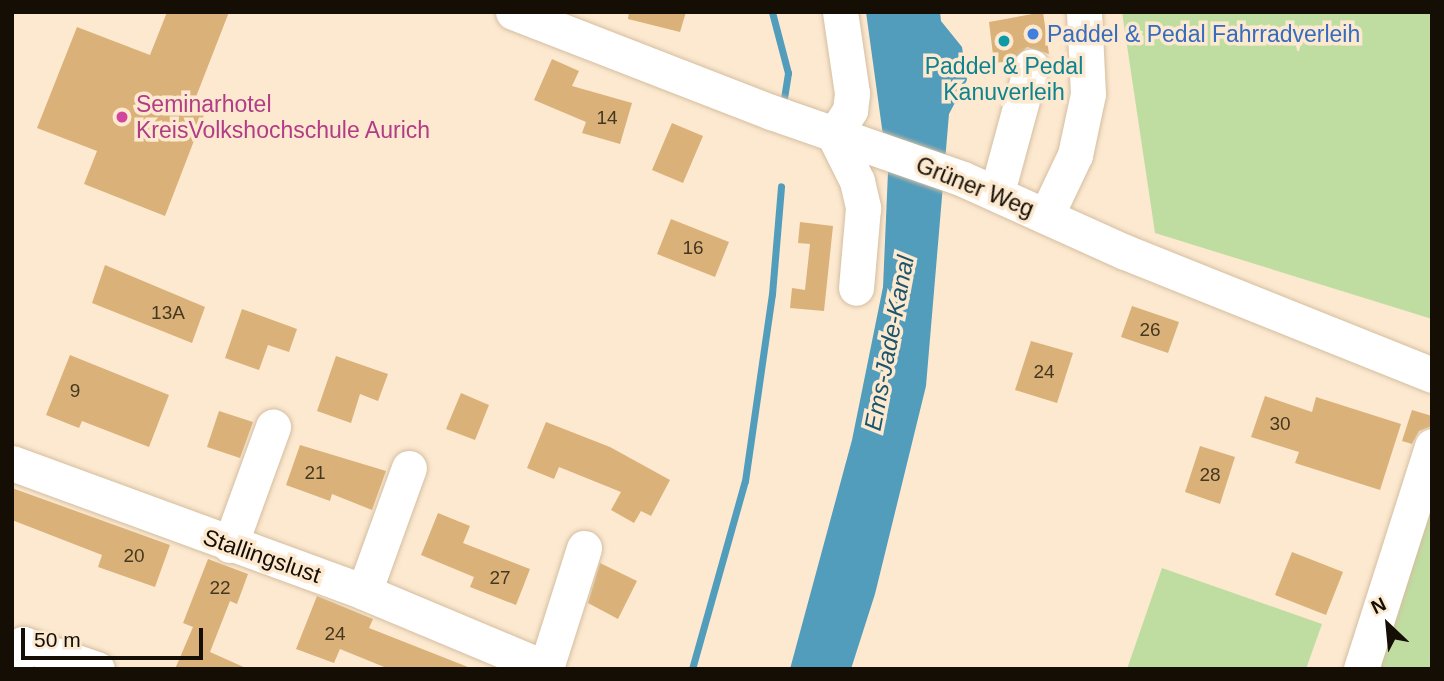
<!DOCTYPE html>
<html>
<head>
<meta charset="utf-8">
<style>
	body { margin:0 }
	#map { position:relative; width:1444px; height:681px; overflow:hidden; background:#fce9d0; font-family:Arial,sans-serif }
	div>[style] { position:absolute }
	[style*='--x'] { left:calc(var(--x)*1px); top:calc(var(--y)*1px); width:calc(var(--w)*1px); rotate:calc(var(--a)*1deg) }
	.green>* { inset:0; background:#bfdda1 }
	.water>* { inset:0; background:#529cbc }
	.stream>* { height:7px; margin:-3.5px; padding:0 3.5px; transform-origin:3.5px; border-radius:3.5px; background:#529cbc }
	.building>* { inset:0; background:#dab279 }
	.roads { filter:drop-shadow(0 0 2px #d5bea0) drop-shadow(0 0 2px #d5bea0) }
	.minor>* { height:35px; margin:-17.5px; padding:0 17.5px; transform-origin:17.5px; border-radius:17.5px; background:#fff }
	.dots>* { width:19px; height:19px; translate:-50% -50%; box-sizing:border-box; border:4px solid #fce9d0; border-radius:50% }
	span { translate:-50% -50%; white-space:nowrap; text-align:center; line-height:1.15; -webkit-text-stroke:7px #fce9d0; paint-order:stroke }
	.number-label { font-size:19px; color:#463721 }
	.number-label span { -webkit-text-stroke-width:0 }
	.shop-label { font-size:23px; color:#366cbe }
	.left { translate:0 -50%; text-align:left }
	.culture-label { font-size:23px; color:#0d838f }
	.hotel-label { font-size:23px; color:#b23c85 }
	.street-label { font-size:23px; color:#150e04 }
	.water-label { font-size:24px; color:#1a556c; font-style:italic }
	.frame { position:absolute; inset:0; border:14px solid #150e04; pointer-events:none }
	.north { position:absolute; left:1353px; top:590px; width:70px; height:70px; -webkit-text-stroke:5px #fce9d0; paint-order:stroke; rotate:334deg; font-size:19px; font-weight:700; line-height:28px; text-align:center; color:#150e04 }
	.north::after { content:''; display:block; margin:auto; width:24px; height:32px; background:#150e04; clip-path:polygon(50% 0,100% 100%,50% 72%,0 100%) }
	.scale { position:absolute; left:21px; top:628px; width:182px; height:32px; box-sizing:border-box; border:4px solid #150e04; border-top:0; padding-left:9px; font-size:21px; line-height:24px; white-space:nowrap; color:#150e04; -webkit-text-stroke:5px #fce9d0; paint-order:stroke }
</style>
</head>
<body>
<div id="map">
	<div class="green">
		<div style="clip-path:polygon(1122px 12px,1432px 12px,1432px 319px,1155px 233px)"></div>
		<div style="clip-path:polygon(1432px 496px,1432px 669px,1374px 669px)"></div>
		<div style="clip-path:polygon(1162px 568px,1322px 624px,1306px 669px,1127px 669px)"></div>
	</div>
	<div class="water">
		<div style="clip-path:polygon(866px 12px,940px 12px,941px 21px,962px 47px,967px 80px,949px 114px,926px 386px,875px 594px,851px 669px,790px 669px,852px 440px,883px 287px,888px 172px)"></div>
	</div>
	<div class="stream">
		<div style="--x:772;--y:12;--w:63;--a:75.3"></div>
		<div style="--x:788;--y:73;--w:24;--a:99"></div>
		<div style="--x:692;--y:669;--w:195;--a:-74.3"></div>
		<div style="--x:745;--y:481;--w:189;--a:-81.8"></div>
		<div style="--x:772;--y:294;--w:108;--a:-85.2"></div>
	</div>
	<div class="building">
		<div style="clip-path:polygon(167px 12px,229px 12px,194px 102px,207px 107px,165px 216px,84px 184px,97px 151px,37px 128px,77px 27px,150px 55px)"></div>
		<div style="clip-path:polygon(629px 12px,686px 12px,680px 32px,628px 19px)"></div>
		<div style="clip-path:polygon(1043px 12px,1049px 54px,1027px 47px,1012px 61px,994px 63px,989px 22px)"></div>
		<div style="clip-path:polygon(552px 59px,579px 71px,572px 86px,632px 103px,620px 144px,582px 133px,586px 122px,534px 100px)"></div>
		<div style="clip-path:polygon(672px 123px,703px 136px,683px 183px,652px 170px)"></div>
		<div style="clip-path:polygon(671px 219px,729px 242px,715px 277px,657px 254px)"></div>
		<div style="clip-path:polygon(800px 222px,833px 226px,824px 311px,790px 308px,792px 288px,805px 290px,810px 244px,798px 243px)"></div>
		<div style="clip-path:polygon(105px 265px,205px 307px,192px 343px,92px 303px)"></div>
		<div style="clip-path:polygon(1132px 306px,1179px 322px,1168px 353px,1121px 337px)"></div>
		<div style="clip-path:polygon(242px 309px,297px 329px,289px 352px,268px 345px,259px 370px,225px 358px)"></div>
		<div style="clip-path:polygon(1031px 341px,1073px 353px,1057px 403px,1015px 390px)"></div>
		<div style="clip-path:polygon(70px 355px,169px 395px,149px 447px,82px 421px,79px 428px,46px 415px)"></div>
		<div style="clip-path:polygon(336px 356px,388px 374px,378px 401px,360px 394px,351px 423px,317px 411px)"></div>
		<div style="clip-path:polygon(461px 393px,489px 405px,475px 440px,446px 429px)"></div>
		<div style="clip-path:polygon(1265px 396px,1312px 412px,1316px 397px,1401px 424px,1380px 490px,1295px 463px,1299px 452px,1251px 437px)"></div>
		<div style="clip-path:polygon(1412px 410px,1432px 416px,1432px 426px,1419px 431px,1412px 444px,1402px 441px)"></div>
		<div style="clip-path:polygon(219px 411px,253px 422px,240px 458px,207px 447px)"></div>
		<div style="clip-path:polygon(546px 422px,610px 447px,670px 480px,651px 516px,641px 511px,634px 523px,611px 510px,621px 492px,559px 467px,554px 479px,527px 468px)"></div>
		<div style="clip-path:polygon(300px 445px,386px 471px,372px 510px,332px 494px,330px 501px,286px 485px)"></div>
		<div style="clip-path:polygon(1200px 446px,1235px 457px,1220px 504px,1185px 492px)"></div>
		<div style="clip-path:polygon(12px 488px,170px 545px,155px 587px,98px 567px,102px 555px,12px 520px)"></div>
		<div style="clip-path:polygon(438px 513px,470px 526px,463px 543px,530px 569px,516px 605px,470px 587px,474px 577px,421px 555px)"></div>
		<div style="clip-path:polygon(1292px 552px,1343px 572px,1326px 615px,1275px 595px)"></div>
		<div style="clip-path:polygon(208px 559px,248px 574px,237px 604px,230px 601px,210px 652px,248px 669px,175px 669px,193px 627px,183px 623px)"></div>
		<div style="clip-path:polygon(600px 563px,637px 581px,618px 619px,588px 603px)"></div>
		<div style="clip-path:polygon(317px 596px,373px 619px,369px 628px,473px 669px,389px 669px,340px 649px,334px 663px,296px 649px)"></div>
	</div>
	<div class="roads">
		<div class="minor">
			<div style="--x:513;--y:12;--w:277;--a:21.2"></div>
			<div style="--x:771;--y:112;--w:203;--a:19.2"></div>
			<div style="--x:963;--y:179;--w:178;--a:24.3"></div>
			<div style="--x:1125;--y:252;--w:331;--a:21.8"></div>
			<div style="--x:834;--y:135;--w:51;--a:63.4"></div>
			<div style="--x:857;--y:181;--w:28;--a:77"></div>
			<div style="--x:863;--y:208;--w:80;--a:95"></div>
			<div style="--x:834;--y:135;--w:30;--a:-57"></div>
			<div style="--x:850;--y:110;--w:17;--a:-83"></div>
			<div style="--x:852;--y:93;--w:82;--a:-98.4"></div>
			<div style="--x:997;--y:192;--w:130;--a:-74.8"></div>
			<div style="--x:1046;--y:216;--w:68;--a:-64.6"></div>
			<div style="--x:1075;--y:155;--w:62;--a:-78"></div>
			<div style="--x:1088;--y:94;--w:82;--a:-92.8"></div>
			<div style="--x:12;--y:463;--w:375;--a:20.1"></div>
			<div style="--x:364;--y:592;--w:197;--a:22.7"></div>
			<div style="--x:546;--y:668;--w:126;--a:-72.4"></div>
			<div style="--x:230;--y:545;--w:126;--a:-70"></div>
			<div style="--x:364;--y:592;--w:132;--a:-70.1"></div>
			<div style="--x:13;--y:669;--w:27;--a:-68"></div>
			<div style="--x:23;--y:644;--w:78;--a:18.7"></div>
			<div style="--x:1361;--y:669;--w:234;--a:-72.3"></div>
		</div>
	</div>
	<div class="dots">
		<div style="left:1033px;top:34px;background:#3f7fe0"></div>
		<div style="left:1004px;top:41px;background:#0f9aa8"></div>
		<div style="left:122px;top:117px;background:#d1479c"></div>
	</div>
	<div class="number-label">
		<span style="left:607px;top:118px">14</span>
		<span style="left:693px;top:248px">16</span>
		<span style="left:168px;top:313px">13A</span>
		<span style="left:1150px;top:330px">26</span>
		<span style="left:1044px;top:372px">24</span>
		<span style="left:75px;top:391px">9</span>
		<span style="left:1280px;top:424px">30</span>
		<span style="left:315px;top:473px">21</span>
		<span style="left:1210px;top:475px">28</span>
		<span style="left:134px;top:556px">20</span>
		<span style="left:500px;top:578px">27</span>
		<span style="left:220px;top:588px">22</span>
		<span style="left:335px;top:634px">24</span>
	</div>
	<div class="shop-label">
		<span class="left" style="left:1047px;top:34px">Paddel &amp; Pedal Fahrradverleih</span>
	</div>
	<div class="culture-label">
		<span style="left:1004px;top:79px">Paddel &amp; Pedal<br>Kanuverleih</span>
	</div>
	<div class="hotel-label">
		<span class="left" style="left:136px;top:117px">Seminarhotel<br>KreisVolkshochschule Aurich</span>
	</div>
	<div class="street-label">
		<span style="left:975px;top:187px;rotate:22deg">Grüner Weg</span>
		<span style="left:262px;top:556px;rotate:19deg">Stallingslust</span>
	</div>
	<div class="water-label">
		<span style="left:889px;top:343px;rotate:-79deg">Ems-Jade-Kanal</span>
	</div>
	<div class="frame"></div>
	<div class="north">N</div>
	<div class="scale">50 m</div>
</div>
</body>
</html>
